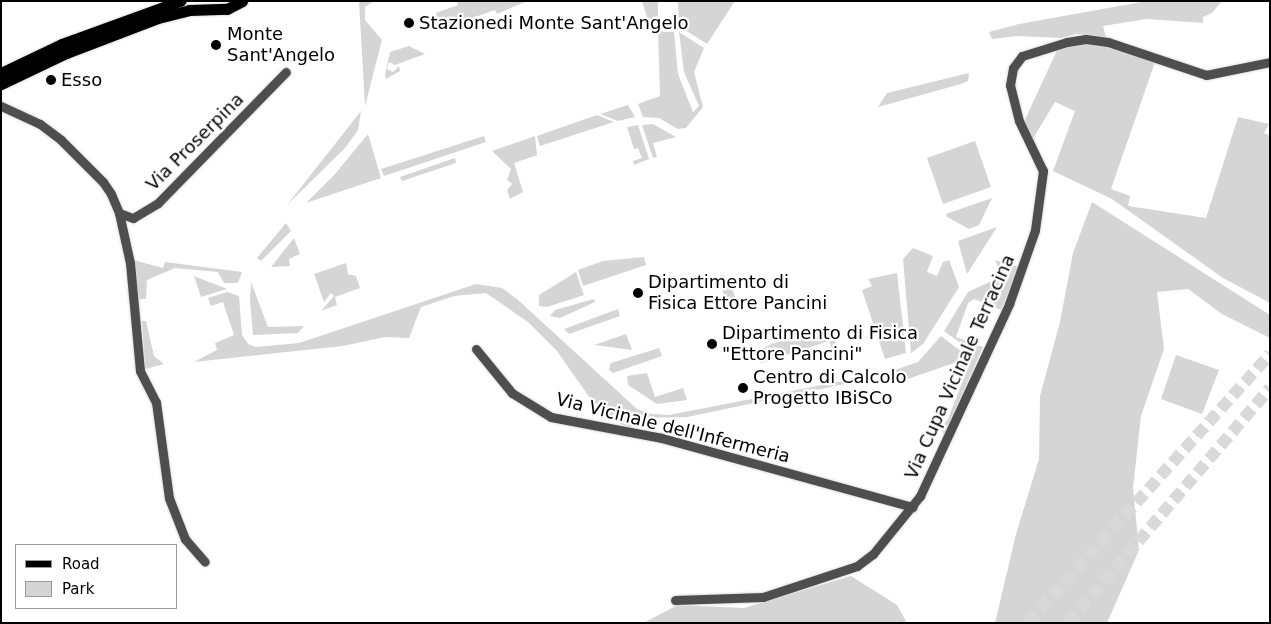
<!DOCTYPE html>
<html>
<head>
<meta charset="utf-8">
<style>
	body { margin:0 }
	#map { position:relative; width:1271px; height:624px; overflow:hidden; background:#fff; font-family:"DejaVu Sans",sans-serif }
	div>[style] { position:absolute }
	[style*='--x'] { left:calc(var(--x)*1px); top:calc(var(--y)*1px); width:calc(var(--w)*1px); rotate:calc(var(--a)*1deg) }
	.green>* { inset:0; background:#d5d5d5 }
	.highway-tunnel>* { height:12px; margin-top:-6px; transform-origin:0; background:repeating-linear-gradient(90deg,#d9d9d9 0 12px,transparent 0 18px) }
	.roads { filter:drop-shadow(0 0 1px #dbdbdb) drop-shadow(0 0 1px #dbdbdb) }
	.minor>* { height:9px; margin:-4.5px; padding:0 4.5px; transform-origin:4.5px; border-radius:4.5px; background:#4e4e4e }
	.major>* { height:11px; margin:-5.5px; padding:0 5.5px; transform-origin:5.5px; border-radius:5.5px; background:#000 }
	.dots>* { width:14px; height:14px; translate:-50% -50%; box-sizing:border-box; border:2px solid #fff; border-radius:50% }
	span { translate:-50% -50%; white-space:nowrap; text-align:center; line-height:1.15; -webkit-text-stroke:4.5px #fff; paint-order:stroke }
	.poi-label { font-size:18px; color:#000 }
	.left { translate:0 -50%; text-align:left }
	.street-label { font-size:18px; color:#000 }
	.frame { position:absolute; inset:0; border:2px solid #000; pointer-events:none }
	.legend { position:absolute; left:15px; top:544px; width:162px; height:65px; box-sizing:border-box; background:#fff; border:1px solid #999; margin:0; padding:6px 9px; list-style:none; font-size:15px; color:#000 }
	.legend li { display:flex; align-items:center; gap:10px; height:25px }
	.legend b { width:25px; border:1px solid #999 }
</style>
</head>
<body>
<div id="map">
	<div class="green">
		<div style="clip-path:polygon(359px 1px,374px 1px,365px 7px,365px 20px,382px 40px,365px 106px)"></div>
		<div style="clip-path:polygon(456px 1px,527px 1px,497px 14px,495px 10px,441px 29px,436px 13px,458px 5px)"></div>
		<div style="clip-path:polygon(642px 1px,658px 1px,658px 21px,649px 24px)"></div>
		<div style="clip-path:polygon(678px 1px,735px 1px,707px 44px,679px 26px)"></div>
		<div style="clip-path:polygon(1147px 1px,1222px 1px,1212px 13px,1203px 17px,1203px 23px,1147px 19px,1103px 26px,1106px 37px,1076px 34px,1061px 38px,1017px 36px,992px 39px,989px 32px,1019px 24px)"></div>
		<div style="clip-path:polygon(658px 28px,664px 32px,674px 32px,678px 74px,693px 112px,699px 106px,684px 72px,679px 32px,704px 48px,694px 72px,703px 107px,686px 128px,678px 129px,659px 118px,643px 117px,638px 104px,660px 96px)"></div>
		<div style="clip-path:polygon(1100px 43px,1155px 62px,1111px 189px,1130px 196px,1128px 206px,1206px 218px,1238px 117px,1269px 124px,1264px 133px,1270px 136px,1270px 303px,1223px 278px,1112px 199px,1053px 171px,1075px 111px,1055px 102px,1032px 140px,1024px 122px,1059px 46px)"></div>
		<div style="clip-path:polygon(409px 46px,425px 54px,395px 65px,389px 62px,387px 69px,393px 72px,399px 66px,400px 71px,386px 79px,385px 75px,390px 52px)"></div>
		<div style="clip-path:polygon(969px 73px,968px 81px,961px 84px,878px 107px,887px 93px)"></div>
		<div style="clip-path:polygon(628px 105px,635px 117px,618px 121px,600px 114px)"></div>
		<div style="clip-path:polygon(361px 111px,358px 130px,345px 148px,287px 205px)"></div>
		<div style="clip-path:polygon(597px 115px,614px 122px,540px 146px,537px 136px)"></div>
		<div style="clip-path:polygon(653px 124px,676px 137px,653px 143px,657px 157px,653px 158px,642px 125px)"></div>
		<div style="clip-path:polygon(638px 125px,649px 159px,634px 165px,633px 161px,642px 158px,638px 148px,634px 149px,627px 127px)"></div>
		<div style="clip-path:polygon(368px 134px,381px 178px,306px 203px,335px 174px)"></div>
		<div style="clip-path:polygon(484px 136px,486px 142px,384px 176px,381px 169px)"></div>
		<div style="clip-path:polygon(535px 136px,537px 155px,514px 163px,523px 192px,510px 199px,507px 190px,512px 184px,507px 180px,511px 169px,492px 151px)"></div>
		<div style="clip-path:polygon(975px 141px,991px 187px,943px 204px,927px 158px)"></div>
		<div style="clip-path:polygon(455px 158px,456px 163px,402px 181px,400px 177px)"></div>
		<div style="clip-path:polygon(992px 198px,979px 225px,969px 229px,947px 217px,946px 214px)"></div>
		<div style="clip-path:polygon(1092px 202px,1270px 315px,1270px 338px,1222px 314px,1188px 289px,1157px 292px,1164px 349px,1141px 416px,1133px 488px,1139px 550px,1107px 623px,995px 623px,1016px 534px,1039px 459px,1040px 396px,1060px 322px,1073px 253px)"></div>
		<div style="clip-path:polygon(286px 223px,291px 231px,261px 261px,257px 258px)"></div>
		<div style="clip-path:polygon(997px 227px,967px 274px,958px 241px)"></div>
		<div style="clip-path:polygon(294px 238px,300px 254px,289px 259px,290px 266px,271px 267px)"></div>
		<div style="clip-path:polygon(913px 248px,933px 256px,927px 272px,937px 276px,943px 262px,949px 260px,959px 287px,923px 344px,911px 353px,903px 259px)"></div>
		<div style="clip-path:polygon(644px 257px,646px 265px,583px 286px,578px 270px,603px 261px)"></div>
		<div style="clip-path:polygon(133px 260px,163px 268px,165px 262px,242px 272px,238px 283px,224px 283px,218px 272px,175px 268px,147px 280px,146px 299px,139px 299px)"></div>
		<div style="clip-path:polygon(995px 260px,1019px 267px,1001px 310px,974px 299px,968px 303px,956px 337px,983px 347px,944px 435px,941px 428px,948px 419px,971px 360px,966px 347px,944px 331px,968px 292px,996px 279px,999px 269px)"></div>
		<div style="clip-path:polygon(346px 263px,348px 274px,356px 276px,360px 288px,335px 297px,337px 305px,321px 311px,334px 296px,331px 293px,324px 302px,314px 274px)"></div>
		<div style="clip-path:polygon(576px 272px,584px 295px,547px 307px,539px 306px,539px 295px)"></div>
		<div style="clip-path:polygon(897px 273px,906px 353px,885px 359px,862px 290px,872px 286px,868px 279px)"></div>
		<div style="clip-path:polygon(724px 275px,725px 279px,729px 278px,737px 304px,729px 311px,718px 277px)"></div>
		<div style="clip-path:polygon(194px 276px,227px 289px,201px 297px)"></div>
		<div style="clip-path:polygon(251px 282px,268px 327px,304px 326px,298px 333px,253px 335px,250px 301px)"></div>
		<div style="clip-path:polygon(476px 284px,502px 288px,517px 299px,637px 409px,651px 414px,669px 415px,868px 376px,869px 379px,687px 417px,636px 418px,634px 412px,632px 427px,620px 424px,620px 419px,609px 415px,592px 401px,557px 351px,528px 322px,486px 293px,454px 296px,421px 307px,409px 338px,385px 337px,343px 346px,194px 362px,217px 350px,215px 343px,234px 335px,223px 302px,211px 306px,208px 298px,227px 292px,239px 296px,242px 335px,248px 344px,256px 347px,299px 343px)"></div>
		<div style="clip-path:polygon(594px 299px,595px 302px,560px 318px,550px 316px,555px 310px)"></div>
		<div style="clip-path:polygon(618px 309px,620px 316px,569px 334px,564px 329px)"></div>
		<div style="clip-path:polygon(142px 321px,146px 321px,154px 356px,164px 364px,145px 369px)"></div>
		<div style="clip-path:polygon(826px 325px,826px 330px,832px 331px,837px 348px,832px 349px,829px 341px,761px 363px,755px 359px,756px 353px,769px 345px)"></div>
		<div style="clip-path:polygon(626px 334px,632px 350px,594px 345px)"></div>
		<div style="clip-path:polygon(941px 336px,962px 352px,965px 367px,960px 368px,957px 362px,893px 384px,889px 372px,918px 362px)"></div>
		<div style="clip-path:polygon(659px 348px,662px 356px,613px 373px,609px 370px,611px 363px)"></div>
		<div style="clip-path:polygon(1176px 355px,1219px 370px,1202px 414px,1161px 399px)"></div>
		<div style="clip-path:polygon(647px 373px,655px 397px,683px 388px,687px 400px,657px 404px,628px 385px,627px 376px)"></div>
		<div style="clip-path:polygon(851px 576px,897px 605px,907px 623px,643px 623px,678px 605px,744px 608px)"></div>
	</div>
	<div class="highway-tunnel">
		<div style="--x:1028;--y:623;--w:362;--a:-48"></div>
		<div style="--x:1068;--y:623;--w:310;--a:-49.3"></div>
	</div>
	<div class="roads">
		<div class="minor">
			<div style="--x:1;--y:106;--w:43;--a:24.8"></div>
			<div style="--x:40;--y:124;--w:26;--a:37"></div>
			<div style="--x:61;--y:140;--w:59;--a:45"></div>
			<div style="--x:103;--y:182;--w:14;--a:56"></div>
			<div style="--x:111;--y:194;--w:21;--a:67"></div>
			<div style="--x:119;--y:213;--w:51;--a:77.6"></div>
			<div style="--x:130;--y:263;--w:108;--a:84.7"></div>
			<div style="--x:140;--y:371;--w:35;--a:63"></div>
			<div style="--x:156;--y:402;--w:97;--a:82.3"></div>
			<div style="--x:169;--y:498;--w:44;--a:68.7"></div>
			<div style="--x:185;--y:539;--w:30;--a:49"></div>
			<div style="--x:119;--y:213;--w:15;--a:20"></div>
			<div style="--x:133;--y:218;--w:29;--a:-31"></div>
			<div style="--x:158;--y:203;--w:183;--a:-45.7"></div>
			<div style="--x:476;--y:349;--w:57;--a:50.7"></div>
			<div style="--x:512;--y:393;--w:46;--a:31.6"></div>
			<div style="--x:551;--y:417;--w:113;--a:10.7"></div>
			<div style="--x:662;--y:438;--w:260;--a:15.4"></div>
			<div style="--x:675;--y:600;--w:88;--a:-2"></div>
			<div style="--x:763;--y:597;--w:99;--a:-18.3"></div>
			<div style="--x:857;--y:566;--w:20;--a:-37"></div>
			<div style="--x:873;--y:554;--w:75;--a:-51"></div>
			<div style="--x:920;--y:496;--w:212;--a:-65.1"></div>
			<div style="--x:1009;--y:304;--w:78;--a:-70.6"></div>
			<div style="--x:1035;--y:230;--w:60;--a:-82.3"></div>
			<div style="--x:1043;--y:171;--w:55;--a:-115.6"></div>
			<div style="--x:1019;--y:121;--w:37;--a:-104"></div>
			<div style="--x:1010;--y:85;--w:17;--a:-80"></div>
			<div style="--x:1013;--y:68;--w:15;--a:-53"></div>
			<div style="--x:1022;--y:56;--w:47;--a:-17.3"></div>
			<div style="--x:1067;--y:42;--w:19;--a:-9"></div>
			<div style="--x:1086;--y:39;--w:22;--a:8"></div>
			<div style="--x:1108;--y:42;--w:103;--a:18.6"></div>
			<div style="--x:1206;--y:75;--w:65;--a:-11.5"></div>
		</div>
		<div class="major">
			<div style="--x:1;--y:73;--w:68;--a:-25.4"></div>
			<div style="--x:62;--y:44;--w:126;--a:-20"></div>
			<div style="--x:1;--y:84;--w:72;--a:-25.5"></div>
			<div style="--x:66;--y:53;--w:98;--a:-20.8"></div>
			<div style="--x:158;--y:18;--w:32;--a:-14"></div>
			<div style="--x:189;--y:10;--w:38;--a:-2"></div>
			<div style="--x:227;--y:9;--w:17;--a:-28"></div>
		</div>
	</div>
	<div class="dots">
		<div style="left:409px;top:23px;background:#000"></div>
		<div style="left:216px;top:45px;background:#000"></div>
		<div style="left:51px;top:80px;background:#000"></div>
		<div style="left:638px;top:293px;background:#000"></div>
		<div style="left:712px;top:344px;background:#000"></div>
		<div style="left:743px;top:388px;background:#000"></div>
	</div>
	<div class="poi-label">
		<span class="left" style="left:419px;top:23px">Stazionedi Monte Sant'Angelo</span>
		<span class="left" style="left:227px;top:45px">Monte<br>Sant'Angelo</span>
		<span class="left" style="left:61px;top:80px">Esso</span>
		<span class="left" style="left:648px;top:293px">Dipartimento di<br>Fisica Ettore Pancini</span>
		<span class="left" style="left:722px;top:344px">Dipartimento di Fisica<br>"Ettore Pancini"</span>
		<span class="left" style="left:753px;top:388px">Centro di Calcolo<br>Progetto IBiSCo</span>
	</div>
	<div class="street-label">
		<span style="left:195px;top:142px;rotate:-45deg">Via Proserpina</span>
		<span style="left:960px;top:367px;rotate:-66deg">Via Cupa Vicinale Terracina</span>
		<span style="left:673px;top:428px;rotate:14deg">Via Vicinale dell'Infermeria</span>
	</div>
	<div class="frame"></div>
	<ul class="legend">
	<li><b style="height:6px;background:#000"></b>Road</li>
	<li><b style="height:14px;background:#d5d5d5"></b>Park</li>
	</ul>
</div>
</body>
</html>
